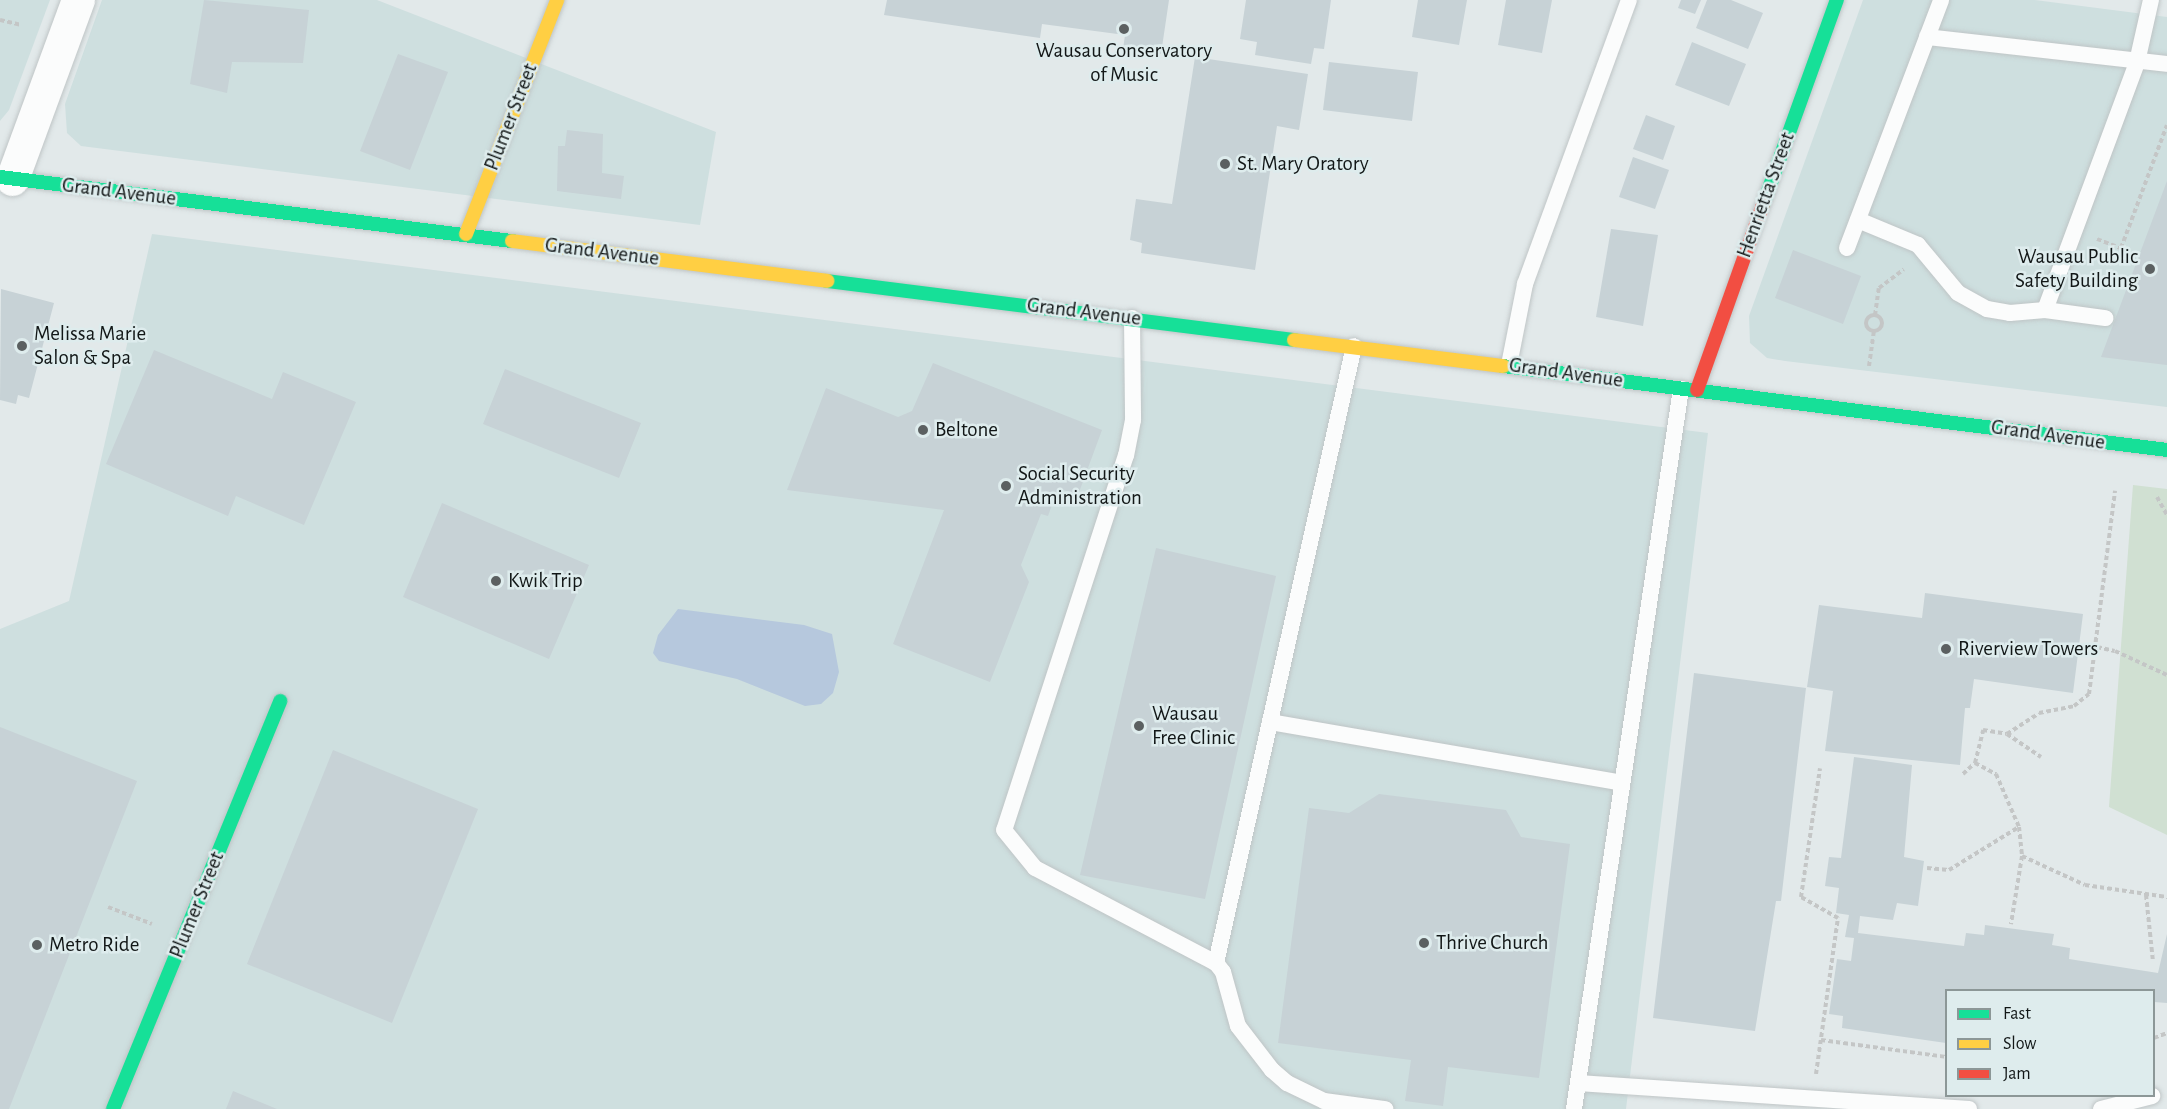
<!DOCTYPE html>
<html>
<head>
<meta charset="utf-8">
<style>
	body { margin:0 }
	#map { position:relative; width:2167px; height:1109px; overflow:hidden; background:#e2e9ea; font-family:"Alegreya Sans",sans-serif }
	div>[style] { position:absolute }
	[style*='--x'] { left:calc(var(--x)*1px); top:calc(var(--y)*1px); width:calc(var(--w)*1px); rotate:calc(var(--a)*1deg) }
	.built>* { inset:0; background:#cedfdf }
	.green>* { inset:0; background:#d0e0d2 }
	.water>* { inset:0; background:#b6c8dd }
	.building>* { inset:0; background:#c7d2d6 }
	.path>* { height:4px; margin-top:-2px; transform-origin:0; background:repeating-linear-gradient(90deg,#c4c6c6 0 4.5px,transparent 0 7.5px) }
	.path>.ring { margin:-2px; padding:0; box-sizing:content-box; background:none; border:4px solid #c4c6c6; border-radius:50% }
	.roads { filter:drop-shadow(0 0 2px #bfc5c6) drop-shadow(0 0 2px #bfc5c6) }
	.lane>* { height:16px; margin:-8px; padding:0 8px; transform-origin:8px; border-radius:8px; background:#fbfcfc }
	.street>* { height:33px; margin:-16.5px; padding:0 16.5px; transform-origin:16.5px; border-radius:16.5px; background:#fbfcfc }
	.fast>* { height:14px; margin:-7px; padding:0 7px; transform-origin:7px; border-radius:7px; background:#16e098 }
	.slow>* { height:14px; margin:-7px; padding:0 7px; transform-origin:7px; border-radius:7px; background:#ffcf43 }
	.jam>* { height:14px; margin:-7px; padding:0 7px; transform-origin:7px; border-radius:7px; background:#f24e42 }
	.dots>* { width:16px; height:16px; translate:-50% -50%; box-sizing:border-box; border:3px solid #deeced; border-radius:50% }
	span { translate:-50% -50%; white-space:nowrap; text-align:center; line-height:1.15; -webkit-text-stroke:5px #deeced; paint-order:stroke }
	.poi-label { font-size:21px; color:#121717 }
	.left { translate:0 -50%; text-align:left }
	.right { translate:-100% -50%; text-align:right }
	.street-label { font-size:21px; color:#121717 }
	.legend { position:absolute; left:1945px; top:989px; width:210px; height:108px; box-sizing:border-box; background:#deeced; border:2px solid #8c9797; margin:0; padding:8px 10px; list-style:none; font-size:18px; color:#121717 }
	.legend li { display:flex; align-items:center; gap:12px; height:30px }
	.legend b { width:30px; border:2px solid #8c9797 }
</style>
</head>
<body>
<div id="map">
	<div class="built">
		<div style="clip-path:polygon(0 0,50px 0,9px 110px,0 121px)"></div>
		<div style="clip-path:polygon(102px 0,377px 0,716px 132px,700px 225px,81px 146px,67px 133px,65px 104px)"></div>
		<div style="clip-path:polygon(1863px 0,2035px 0,2167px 17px,2167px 407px,1785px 361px,1767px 358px,1750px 343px,1749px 316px)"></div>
		<div style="clip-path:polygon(152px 234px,1708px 433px,1626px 1109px,0 1109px,0 629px,69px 601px)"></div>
	</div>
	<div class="green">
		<div style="clip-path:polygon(2133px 485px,2167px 489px,2167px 835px,2109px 807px)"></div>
	</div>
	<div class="water">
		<div style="clip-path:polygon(678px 609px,804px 625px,832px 634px,839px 672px,833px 693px,821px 704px,805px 706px,737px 679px,659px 661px,653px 653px,658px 635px)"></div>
	</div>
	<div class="building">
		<div style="clip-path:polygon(204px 0,309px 10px,303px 63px,232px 62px,227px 93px,190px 84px)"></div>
		<div style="clip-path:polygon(887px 0,1169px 0,1161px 54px,1123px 49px,1125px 35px,1042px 24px,1040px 38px,884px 15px)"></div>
		<div style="clip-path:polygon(1246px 0,1331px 0,1324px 49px,1314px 48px,1311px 64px,1255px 55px,1257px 42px,1240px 39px)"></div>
		<div style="clip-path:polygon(1418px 0,1467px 0,1459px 45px,1412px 37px)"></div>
		<div style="clip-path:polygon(1506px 0,1552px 0,1542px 53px,1498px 45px)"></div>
		<div style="clip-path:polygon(1681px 0,1701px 0,1695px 14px,1678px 8px)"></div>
		<div style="clip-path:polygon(1707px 0,1731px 0,1763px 13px,1748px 49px,1696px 28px)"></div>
		<div style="clip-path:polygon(1692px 42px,1746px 64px,1729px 106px,1675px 85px)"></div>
		<div style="clip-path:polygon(398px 54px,448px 72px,410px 170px,360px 151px)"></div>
		<div style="clip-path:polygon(1195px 57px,1308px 74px,1299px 130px,1277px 126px,1255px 270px,1141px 253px,1142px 243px,1130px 240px,1136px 199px,1172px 204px)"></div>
		<div style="clip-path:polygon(1329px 62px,1418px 72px,1412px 121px,1323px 110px)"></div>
		<div style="clip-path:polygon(1646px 115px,1675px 126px,1663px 160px,1633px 149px)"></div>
		<div style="clip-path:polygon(567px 130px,603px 134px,602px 173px,624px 176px,621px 199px,557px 191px,558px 146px,565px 146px)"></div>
		<div style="clip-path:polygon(1633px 157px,1669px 170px,1655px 209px,1619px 197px)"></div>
		<div style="clip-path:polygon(2167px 181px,2167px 365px,2101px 357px)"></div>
		<div style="clip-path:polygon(1611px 229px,1658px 235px,1643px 326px,1596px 317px)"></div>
		<div style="clip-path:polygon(1793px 250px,1861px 276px,1843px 324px,1775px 298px)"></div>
		<div style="clip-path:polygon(1px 289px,54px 303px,29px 398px,18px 395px,16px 404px,0 400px)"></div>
		<div style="clip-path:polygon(154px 350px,272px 399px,283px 372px,356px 402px,304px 525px,236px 496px,228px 516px,106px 464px)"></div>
		<div style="clip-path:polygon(933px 363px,1102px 430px,1078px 495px,1058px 488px,1048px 516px,1041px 514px,1021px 565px,1029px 582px,990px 682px,893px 644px,944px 510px,787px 490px,826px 388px,898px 417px,912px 411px)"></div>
		<div style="clip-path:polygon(505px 369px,641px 423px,619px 478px,483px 424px)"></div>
		<div style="clip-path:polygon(442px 503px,589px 565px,549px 659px,403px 597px)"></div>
		<div style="clip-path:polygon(1156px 548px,1276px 576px,1205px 899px,1080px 875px)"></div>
		<div style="clip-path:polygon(1925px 593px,2083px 614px,2073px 693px,1974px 679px,1970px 708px,1965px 708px,1960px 765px,1825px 751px,1833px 691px,1807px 687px,1819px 605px,1922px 618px)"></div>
		<div style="clip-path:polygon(1694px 673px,1806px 688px,1781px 901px,1776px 901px,1755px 1031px,1653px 1018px)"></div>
		<div style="clip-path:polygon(0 727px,137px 781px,9px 1109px,0 1109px)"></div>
		<div style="clip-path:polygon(333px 750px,478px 809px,392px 1023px,247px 964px)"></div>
		<div style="clip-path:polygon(1854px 757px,1912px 765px,1904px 857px,1924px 861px,1918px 906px,1897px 903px,1893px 920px,1860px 916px,1858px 933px,1964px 946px,1966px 933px,1984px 935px,1985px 925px,2054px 934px,2052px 945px,2070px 948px,2069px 959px,2158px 973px,2167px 934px,2167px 1003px,2154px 1002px,2154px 990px,1946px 990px,1946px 1043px,1842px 1028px,1843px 1016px,1829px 1014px,1837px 959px,1851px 961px,1854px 938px,1845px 937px,1849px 915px,1836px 913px,1839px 888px,1825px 886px,1829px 857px,1841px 858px)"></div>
		<div style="clip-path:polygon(1379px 794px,1506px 810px,1521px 837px,1570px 844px,1539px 1078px,1448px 1067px,1443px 1106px,1405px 1101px,1411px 1060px,1278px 1043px,1309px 808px,1349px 813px)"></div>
		<div style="clip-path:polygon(233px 1091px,277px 1109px,226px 1109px)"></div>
	</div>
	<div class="path">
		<div style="--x:0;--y:20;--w:22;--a:13"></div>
		<div style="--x:2097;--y:239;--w:26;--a:21"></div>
		<div style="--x:2121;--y:248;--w:131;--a:-69.5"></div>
		<div style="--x:1875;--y:315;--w:27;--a:-82"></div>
		<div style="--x:1879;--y:288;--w:31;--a:-37"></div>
		<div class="ring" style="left:1866px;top:315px;width:12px;height:12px"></div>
		<div style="--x:1869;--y:366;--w:35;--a:-82"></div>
		<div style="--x:2157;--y:497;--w:21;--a:61"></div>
		<div style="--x:2097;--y:647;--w:18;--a:13"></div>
		<div style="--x:2115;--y:651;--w:57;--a:24.8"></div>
		<div style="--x:2007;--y:734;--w:38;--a:-33"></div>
		<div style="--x:2039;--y:713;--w:36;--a:-11"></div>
		<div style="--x:2074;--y:706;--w:19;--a:-39"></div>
		<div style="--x:2089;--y:694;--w:205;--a:-82.7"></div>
		<div style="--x:1975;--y:763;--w:24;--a:28"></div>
		<div style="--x:1996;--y:774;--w:58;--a:66.5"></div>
		<div style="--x:2019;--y:827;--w:29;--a:84"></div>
		<div style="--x:2022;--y:856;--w:69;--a:99.2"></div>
		<div style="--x:1963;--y:774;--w:16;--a:-43"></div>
		<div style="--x:1975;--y:763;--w:34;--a:-76"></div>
		<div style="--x:1983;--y:730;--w:24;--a:9"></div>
		<div style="--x:2007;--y:734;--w:41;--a:34.1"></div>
		<div style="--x:2022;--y:856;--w:69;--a:24.7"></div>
		<div style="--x:2085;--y:885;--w:83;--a:8.3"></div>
		<div style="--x:1927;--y:868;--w:22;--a:5"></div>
		<div style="--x:1949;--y:870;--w:82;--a:-31.6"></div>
		<div style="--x:2146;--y:895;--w:67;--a:84"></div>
		<div style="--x:108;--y:907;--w:47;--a:21.1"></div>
		<div style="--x:2154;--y:1038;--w:14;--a:-21"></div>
		<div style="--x:1821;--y:1040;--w:126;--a:7.7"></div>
		<div style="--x:1816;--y:1074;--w:158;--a:-82"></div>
		<div style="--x:1838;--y:918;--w:43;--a:-150.4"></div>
		<div style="--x:1801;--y:897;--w:130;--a:-81.6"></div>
	</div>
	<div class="roads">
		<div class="lane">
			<div style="--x:1927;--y:37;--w:242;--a:6.4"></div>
			<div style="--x:1858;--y:220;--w:65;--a:22.6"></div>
			<div style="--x:1918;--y:245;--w:62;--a:50.2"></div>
			<div style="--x:1958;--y:293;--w:33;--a:29"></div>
			<div style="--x:1987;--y:309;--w:23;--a:10"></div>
			<div style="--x:2010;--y:313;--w:35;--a:-5"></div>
			<div style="--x:2045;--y:310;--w:61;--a:7.6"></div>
			<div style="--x:1847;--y:248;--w:265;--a:-69.2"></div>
			<div style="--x:2045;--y:310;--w:265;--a:-69.6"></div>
			<div style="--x:2137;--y:62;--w:64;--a:-77.3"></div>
			<div style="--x:1132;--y:318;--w:102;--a:89.4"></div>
			<div style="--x:1133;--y:420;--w:36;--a:101"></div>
			<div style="--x:1126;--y:455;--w:394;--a:108"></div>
			<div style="--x:1004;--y:830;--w:49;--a:50.8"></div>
			<div style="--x:1035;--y:868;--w:204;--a:27.7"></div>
			<div style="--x:1216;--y:963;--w:11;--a:52"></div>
			<div style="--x:1223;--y:972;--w:56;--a:74.5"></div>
			<div style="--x:1238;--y:1026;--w:56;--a:52.3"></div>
			<div style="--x:1272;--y:1070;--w:20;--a:41"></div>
			<div style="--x:1287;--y:1083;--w:41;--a:25.9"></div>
			<div style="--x:1324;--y:1101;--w:62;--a:7.5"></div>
			<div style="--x:1509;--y:365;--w:83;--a:-78.8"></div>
			<div style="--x:1525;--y:284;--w:302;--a:-69.9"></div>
			<div style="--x:1270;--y:722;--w:357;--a:9.8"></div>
			<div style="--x:1216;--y:963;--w:632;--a:-77.39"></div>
			<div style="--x:1578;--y:1083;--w:392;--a:3.8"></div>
			<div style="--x:1574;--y:1109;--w:728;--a:-81.55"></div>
			<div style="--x:2101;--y:1109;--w:53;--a:-14.3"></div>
		</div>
		<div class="street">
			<div style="--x:12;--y:179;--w:191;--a:-69.8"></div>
		</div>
		<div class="fast">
			<div style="--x:0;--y:177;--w:516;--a:7.13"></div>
			<div style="--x:1763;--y:205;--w:218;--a:-70.2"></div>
			<div style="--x:827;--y:281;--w:471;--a:7.2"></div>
			<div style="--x:1503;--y:366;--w:669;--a:7.21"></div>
			<div style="--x:113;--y:1109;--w:441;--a:-67.7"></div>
		</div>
		<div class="slow">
			<div style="--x:466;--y:234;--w:251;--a:-68.7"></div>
			<div style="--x:512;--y:241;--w:318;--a:7.2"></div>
			<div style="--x:1294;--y:340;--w:211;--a:7.1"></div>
		</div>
		<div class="jam">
			<div style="--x:1697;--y:390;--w:196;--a:-70.4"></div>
		</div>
	</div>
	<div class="dots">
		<div style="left:1124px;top:29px;background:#5b6061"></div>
		<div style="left:1225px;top:164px;background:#5b6061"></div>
		<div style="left:2150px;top:269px;background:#5b6061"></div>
		<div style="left:22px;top:346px;background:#5b6061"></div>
		<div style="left:923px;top:430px;background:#5b6061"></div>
		<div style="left:1006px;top:486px;background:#5b6061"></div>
		<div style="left:496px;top:581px;background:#5b6061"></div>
		<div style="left:1946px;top:649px;background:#5b6061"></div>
		<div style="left:1139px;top:726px;background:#5b6061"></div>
		<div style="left:1424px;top:943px;background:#5b6061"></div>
		<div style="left:37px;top:945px;background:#5b6061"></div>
	</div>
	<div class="poi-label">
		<span style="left:1124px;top:63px">Wausau Conservatory<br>of Music</span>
		<span class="left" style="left:1237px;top:164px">St. Mary Oratory</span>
		<span class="right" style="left:2138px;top:269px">Wausau Public<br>Safety Building</span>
		<span class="left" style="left:34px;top:346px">Melissa Marie<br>Salon &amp; Spa</span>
		<span class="left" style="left:935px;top:430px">Beltone</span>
		<span class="left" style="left:1018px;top:486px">Social Security<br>Administration</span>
		<span class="left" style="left:508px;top:581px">Kwik Trip</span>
		<span class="left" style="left:1958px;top:649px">Riverview Towers</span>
		<span class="left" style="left:1152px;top:726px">Wausau<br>Free Clinic</span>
		<span class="left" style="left:1436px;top:943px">Thrive Church</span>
		<span class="left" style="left:49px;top:945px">Metro Ride</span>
	</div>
	<div class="street-label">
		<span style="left:511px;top:117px;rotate:-69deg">Plumer Street</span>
		<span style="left:119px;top:192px;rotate:7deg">Grand Avenue</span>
		<span style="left:1766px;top:195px;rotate:-70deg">Henrietta Street</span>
		<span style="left:602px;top:252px;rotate:7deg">Grand Avenue</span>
		<span style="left:1084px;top:312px;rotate:7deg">Grand Avenue</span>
		<span style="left:1566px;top:373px;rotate:8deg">Grand Avenue</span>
		<span style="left:2048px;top:435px;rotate:8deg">Grand Avenue</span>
		<span style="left:197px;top:905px;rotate:-68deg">Plumer Street</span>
	</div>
	<ul class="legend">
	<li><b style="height:8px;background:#16e098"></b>Fast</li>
	<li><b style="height:8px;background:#ffcf43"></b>Slow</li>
	<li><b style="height:8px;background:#f24e42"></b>Jam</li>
	</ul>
</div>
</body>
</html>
